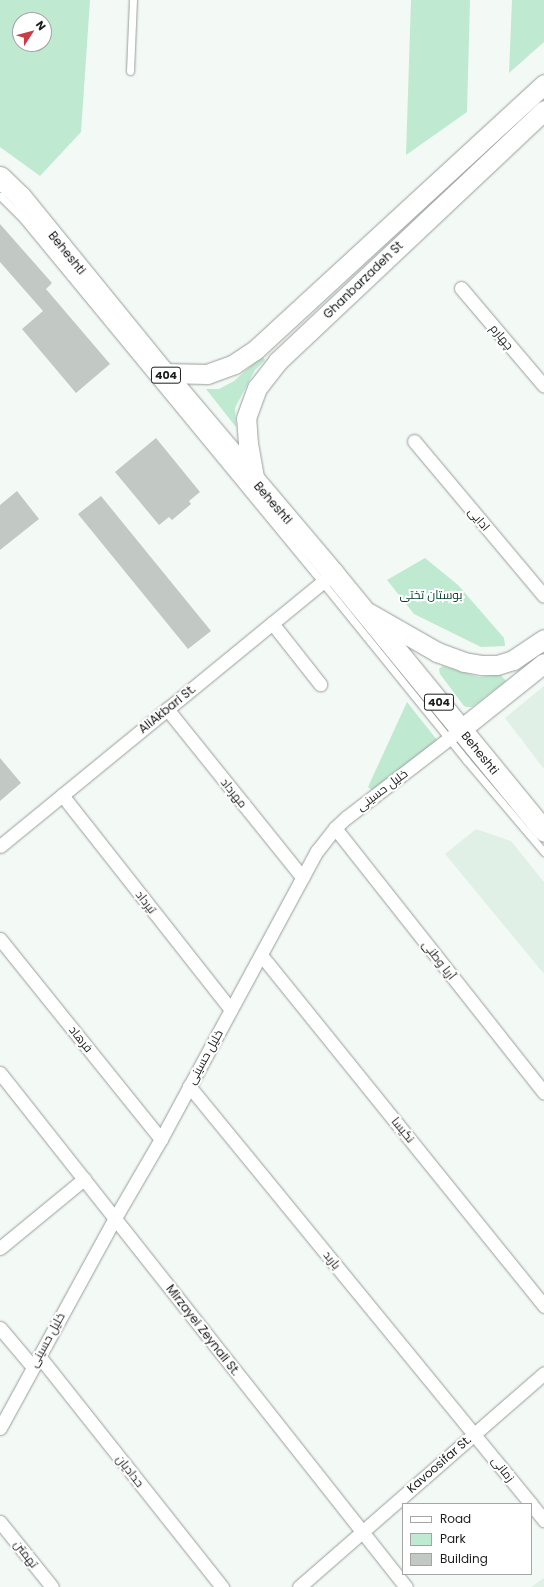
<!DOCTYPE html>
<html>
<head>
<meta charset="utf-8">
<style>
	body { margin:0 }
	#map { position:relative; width:544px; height:1587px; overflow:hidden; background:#f3f9f5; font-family:Poppins,Cairo,sans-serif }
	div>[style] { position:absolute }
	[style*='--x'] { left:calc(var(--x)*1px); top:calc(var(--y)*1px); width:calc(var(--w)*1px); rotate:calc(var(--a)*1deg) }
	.built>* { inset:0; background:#e1f0e7 }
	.green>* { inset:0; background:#bfe9d1 }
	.building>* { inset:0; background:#c2c9c5 }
	.roads { filter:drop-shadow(0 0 1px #989e9a) drop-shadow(0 0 1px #989e9a) }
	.lane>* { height:7px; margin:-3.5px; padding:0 3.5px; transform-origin:3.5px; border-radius:3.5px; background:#fff }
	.street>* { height:13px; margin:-6.5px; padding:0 6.5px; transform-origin:6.5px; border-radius:6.5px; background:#fff }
	.secondary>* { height:19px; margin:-9.5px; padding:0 9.5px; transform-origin:9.5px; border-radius:9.5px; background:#fff }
	.primary>* { height:21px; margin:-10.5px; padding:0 10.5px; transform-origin:10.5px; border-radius:10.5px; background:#fff }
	span { translate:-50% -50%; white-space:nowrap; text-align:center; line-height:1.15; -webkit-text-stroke:4px #fff; paint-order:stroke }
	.shield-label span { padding:1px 3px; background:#fff; border:1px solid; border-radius:3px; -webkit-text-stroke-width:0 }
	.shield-label { font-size:11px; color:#1b1d1c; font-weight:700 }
	.street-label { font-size:12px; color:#1b1d1c }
	.park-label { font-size:12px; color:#003e25 }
	.legend { position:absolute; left:402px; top:1503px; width:130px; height:72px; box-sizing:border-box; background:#fff; border:1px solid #a4a5a4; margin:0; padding:5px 7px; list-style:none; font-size:12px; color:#1b1d1c }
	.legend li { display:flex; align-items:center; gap:8px; height:20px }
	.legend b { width:20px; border:1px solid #a4a5a4 }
	.north { position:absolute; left:12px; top:12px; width:40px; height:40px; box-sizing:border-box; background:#fff; border:1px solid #a4a5a4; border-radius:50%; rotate:54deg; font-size:11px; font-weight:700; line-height:16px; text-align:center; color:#1b1d1c }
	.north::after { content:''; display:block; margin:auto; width:14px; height:18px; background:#cb3b48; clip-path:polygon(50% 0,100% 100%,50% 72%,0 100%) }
</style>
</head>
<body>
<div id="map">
	<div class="built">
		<div style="clip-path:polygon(544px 686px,544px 769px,505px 718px)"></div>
		<div style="clip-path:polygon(476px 829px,511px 841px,544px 882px,544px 974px,445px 854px)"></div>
		<div style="clip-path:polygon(544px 1578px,544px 1587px,531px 1587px)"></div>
	</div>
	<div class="green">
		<div style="clip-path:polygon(evenodd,0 0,90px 0,81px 132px,40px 176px,0 147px,0 0,20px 20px,44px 20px,44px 44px,20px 44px,20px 20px)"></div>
		<div style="clip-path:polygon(411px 0,470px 0,467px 112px,406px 155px)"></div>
		<div style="clip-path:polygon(512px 0,544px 0,544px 42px,509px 73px)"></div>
		<div style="clip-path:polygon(262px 356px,265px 360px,255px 370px,235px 408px,236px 427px,206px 389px,219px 389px,234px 381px)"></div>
		<div style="clip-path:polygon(425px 558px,458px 585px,504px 638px,505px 646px,481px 647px,414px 614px,387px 580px)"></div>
		<div style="clip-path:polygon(443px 666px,479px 677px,500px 674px,506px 681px,472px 707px,467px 707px,464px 706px,440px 674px,439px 669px)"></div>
		<div style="clip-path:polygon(407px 702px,437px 740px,372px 790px,368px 787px)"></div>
	</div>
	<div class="building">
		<div style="clip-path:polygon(0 224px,52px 283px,46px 289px,110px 364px,76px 393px,22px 329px,43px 311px,0 262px)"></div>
		<div style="clip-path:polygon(156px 438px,200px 492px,189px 501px,191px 504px,172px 520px,169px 517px,159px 525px,115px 472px)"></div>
		<div style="clip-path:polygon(17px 491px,39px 519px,0 550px,0 505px)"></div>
		<div style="clip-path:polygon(101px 496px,211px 631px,188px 649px,78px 514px)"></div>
		<div style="clip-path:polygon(0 758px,21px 783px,0 801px)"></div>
	</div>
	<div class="roads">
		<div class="lane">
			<div style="--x:130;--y:71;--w:71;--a:-87.6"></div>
			<div style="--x:0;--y:196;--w:33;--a:45"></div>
			<div style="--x:23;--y:219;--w:470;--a:50.5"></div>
			<div style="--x:322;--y:582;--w:229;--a:51"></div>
			<div style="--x:466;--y:760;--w:121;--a:49.7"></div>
		</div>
		<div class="street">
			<div style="--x:461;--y:288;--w:128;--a:49.7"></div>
			<div style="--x:414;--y:441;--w:202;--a:50"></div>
			<div style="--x:272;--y:623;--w:78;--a:51.8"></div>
			<div style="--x:167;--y:709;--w:216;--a:51.2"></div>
			<div style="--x:62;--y:795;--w:273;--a:51.8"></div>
			<div style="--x:335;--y:828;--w:337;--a:51.7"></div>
			<div style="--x:0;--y:846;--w:431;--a:-39.3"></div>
			<div style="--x:0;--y:939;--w:257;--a:51.2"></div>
			<div style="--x:261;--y:955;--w:451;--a:51.1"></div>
			<div style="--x:0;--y:1073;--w:655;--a:51.7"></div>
			<div style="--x:189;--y:1086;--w:540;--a:50.71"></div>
			<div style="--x:0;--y:1248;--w:109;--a:-39.4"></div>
			<div style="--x:0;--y:1328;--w:51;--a:49.8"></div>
			<div style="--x:39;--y:1356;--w:295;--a:51.6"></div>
			<div style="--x:0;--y:1428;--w:239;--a:-61.3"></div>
			<div style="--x:115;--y:1218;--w:91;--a:-59.8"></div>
			<div style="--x:161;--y:1139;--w:328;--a:-61.6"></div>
			<div style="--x:317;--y:851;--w:29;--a:-52"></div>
			<div style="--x:335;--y:828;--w:16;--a:-43"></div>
			<div style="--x:347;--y:817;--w:143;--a:-37.6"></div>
			<div style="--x:531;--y:1504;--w:21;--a:51"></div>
			<div style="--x:0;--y:1522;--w:83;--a:51.3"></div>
			<div style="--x:299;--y:1587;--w:325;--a:-41.1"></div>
		</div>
		<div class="secondary">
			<div style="--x:164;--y:373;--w:43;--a:1.3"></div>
			<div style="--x:207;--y:374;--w:29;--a:-20"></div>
			<div style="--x:234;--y:364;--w:25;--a:-34"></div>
			<div style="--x:255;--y:350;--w:393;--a:-42.6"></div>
			<div style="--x:255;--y:483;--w:40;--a:-100"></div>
			<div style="--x:248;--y:444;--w:26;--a:-94"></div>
			<div style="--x:246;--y:418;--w:32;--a:-70"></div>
			<div style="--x:257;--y:388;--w:34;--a:-52"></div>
			<div style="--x:278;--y:361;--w:366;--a:-43.3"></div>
			<div style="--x:369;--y:613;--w:78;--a:29.8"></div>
			<div style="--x:437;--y:652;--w:29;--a:20"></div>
			<div style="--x:464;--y:662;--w:17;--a:10"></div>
			<div style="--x:481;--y:665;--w:16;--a:0"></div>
			<div style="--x:497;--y:665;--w:17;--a:-17"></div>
			<div style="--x:513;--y:660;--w:37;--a:-34"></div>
			<div style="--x:460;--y:730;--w:107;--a:-38.6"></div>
		</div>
		<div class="primary">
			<div style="--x:0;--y:177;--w:28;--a:44"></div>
			<div style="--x:20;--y:196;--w:228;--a:50.9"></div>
			<div style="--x:164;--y:373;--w:262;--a:49.8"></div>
			<div style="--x:333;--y:573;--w:333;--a:50.7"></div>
		</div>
	</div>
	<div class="shield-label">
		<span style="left:166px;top:375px">404</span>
		<span style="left:439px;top:702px">404</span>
	</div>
	<div class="street-label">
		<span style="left:67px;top:253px;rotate:51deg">Beheshti</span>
		<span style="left:363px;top:280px;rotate:-44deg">Ghanbarzadeh St</span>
		<span style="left:502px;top:337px;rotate:50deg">چهارم</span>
		<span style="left:273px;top:503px;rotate:49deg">Beheshti</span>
		<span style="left:479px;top:519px;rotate:50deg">ادایی</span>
		<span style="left:167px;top:709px;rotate:-39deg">AliAkbari St.</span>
		<span style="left:480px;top:753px;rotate:51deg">Beheshti</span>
		<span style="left:382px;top:790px;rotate:-37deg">خلیل حسینی</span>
		<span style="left:234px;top:793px;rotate:51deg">مهرداد</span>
		<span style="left:146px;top:902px;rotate:52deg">تیرداد</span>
		<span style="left:439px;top:960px;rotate:52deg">آریا وطنی</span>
		<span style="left:81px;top:1039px;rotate:51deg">فرهاد</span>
		<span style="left:205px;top:1057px;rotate:-61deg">خلیل حسینی</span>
		<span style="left:403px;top:1130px;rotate:51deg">نکیسا</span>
		<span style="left:332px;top:1260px;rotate:51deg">باربد</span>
		<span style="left:203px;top:1330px;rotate:52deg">Mirzayei Zeynali St.</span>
		<span style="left:47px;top:1340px;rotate:-61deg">خلیل حسینی</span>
		<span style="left:439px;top:1464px;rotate:-41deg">Kavoosifar St.</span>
		<span style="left:503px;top:1469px;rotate:52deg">زمانی</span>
		<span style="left:130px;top:1471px;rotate:52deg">حدادیان</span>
		<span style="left:26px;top:1554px;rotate:52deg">تهمتن</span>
	</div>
	<div class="park-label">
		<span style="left:431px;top:595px">بوستان تختی</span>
	</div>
	<ul class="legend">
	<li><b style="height:5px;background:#fff"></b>Road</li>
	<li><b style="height:11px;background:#bfe9d1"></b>Park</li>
	<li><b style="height:11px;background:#c2c9c5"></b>Building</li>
	</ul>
	<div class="north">N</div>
</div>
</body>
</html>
